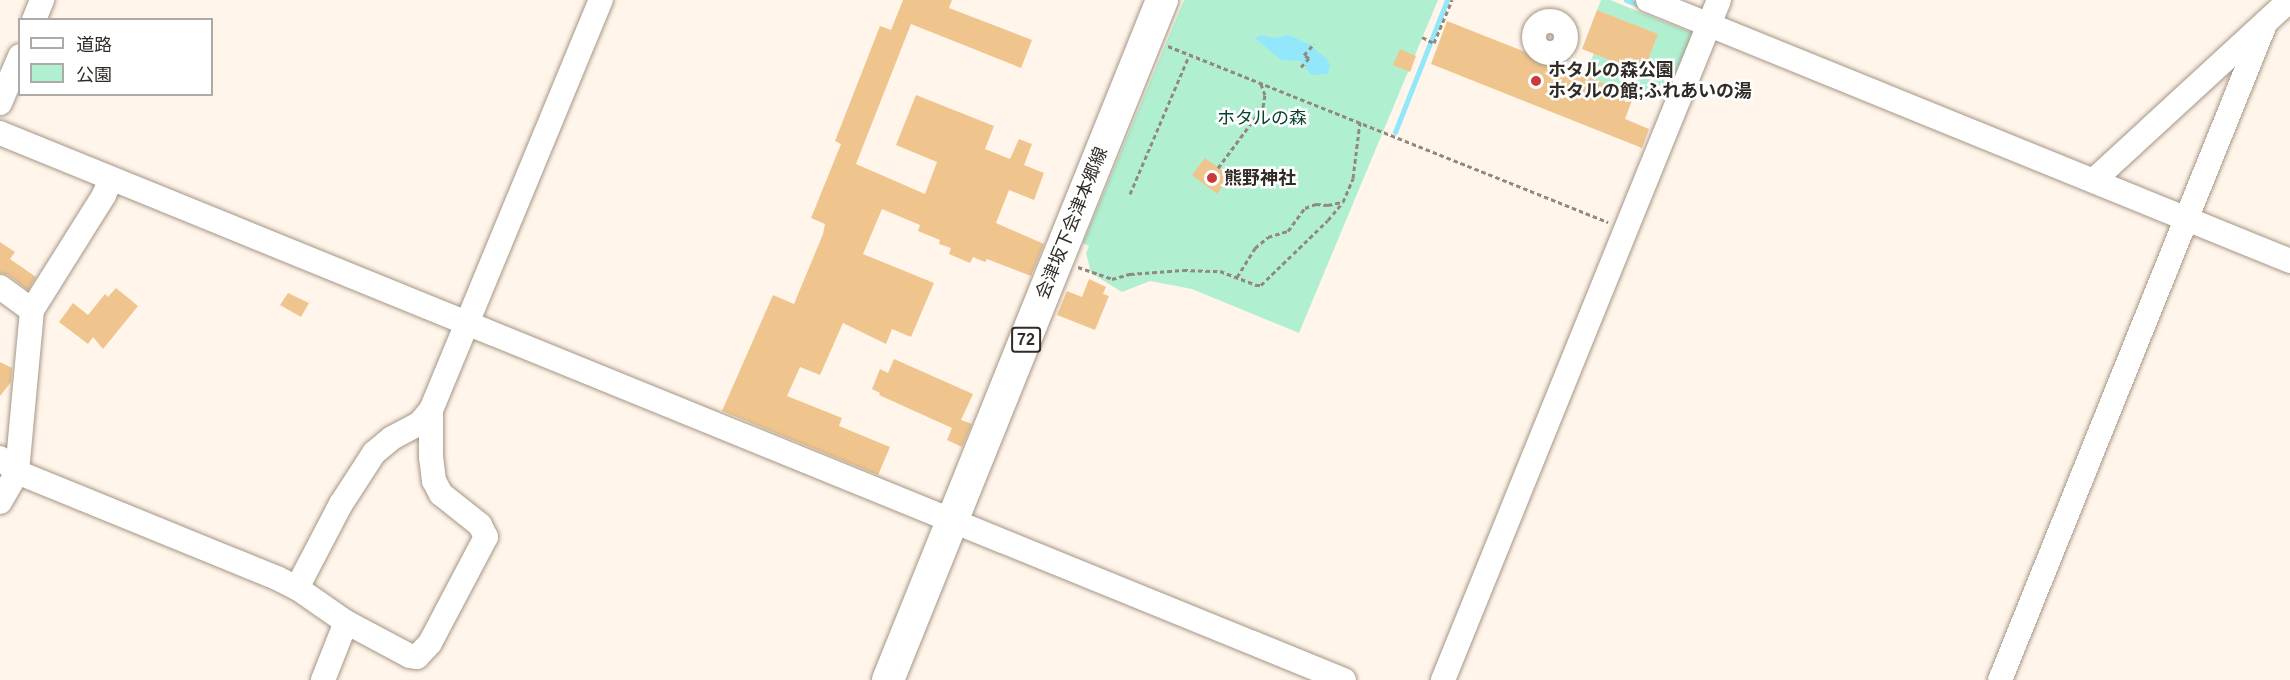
<!DOCTYPE html>
<html>
<head>
<meta charset="utf-8">
<style>
	body { margin:0 }
	#map { position:relative; width:2290px; height:680px; overflow:hidden; background:#fff5ea; font-family:Helvetica,"Noto Sans JP",sans-serif }
	div>[style] { position:absolute }
	[style*='--x'] { left:calc(var(--x)*1px); top:calc(var(--y)*1px); width:calc(var(--w)*1px); rotate:calc(var(--a)*1deg) }
	.green>* { inset:0; background:#b0f0d0 }
	.water>* { inset:0; background:#92e8fa }
	.stream>* { height:5px; margin:-2.5px; padding:0 2.5px; transform-origin:2.5px; border-radius:2.5px; background:#92e8fa }
	.building>* { inset:0; background:#efc58d }
	.path>* { height:3px; margin-top:-1.5px; transform-origin:0; background:repeating-linear-gradient(90deg,#918980 0 4.5px,transparent 0 7.5px) }
	.roads { filter:drop-shadow(0 0 2px #a59686) drop-shadow(0 0 2px #a59686) }
	.minor>* { height:24px; margin:-12px; padding:0 12px; transform-origin:12px; border-radius:12px; background:#fff }
	.minor>.ring { margin:-12px; padding:0; box-sizing:content-box; background:none; border:24px solid #fff; border-radius:50% }
	.major>* { height:32px; margin:-16px; padding:0 16px; transform-origin:16px; border-radius:16px; background:#fff }
	.dots>* { width:16px; height:16px; translate:-50% -50%; box-sizing:border-box; border:3px solid #fff; border-radius:50% }
	span { translate:-50% -50%; white-space:nowrap; text-align:center; line-height:1.15; -webkit-text-stroke:5px #fff; paint-order:stroke }
	.shield-label span { padding:2px 4px; background:#fff; border:2px solid; border-radius:4px; -webkit-text-stroke-width:0 }
	.shield-label { font-size:16px; color:#312b25; font-weight:700 }
	.poi-label { font-size:18px; color:#312b25; font-weight:700 }
	.left { translate:0 -50%; text-align:left }
	.park-label { font-size:18px; color:#08442d }
	.street-label { font-size:18px; color:#312b25 }
	.legend { position:absolute; left:18px; top:18px; width:195px; height:78px; box-sizing:border-box; background:#fff; border:2px solid #adaaa8; margin:0; padding:8px 10px; list-style:none; font-size:18px; color:#312b25 }
	.legend li { display:flex; align-items:center; gap:12px; height:30px }
	.legend b { width:30px; border:2px solid #adaaa8 }
</style>
</head>
<body>
<div id="map">
	<div class="green">
		<div style="clip-path:polygon(1184px 0,1438px 0,1299px 333px,1192px 289px,1150px 281px,1122px 292px,1091px 273px,1086px 253px,1089px 246px,1083px 243px)"></div>
		<div style="clip-path:polygon(1601px 0,1610px 0,1697px 35px,1683px 77px,1634px 95px,1585px 76px,1594px 53px,1657px 34px,1597px 10px)"></div>
	</div>
	<div class="water">
		<div style="clip-path:polygon(1261px 35px,1274px 38px,1288px 35px,1309px 44px,1327px 59px,1330px 65px,1328px 74px,1311px 75px,1301px 61px,1281px 60px,1255px 38px)"></div>
	</div>
	<div class="stream">
		<div style="--x:1626;--y:0;--w:19;--a:21"></div>
		<div style="--x:1395;--y:132;--w:142;--a:-68.5"></div>
	</div>
	<div class="building">
		<div style="clip-path:polygon(903px 0,952px 0,949px 8px,1032px 40px,1021px 68px,911px 24px,856px 164px,925px 194px,937px 162px,896px 145px,916px 95px,994px 126px,985px 149px,1010px 159px,1019px 139px,1032px 144px,1024px 165px,1044px 173px,1034px 200px,1009px 190px,996px 223px,1044px 244px,1031px 276px,987px 259px,985px 262px,973px 257px,970px 263px,949px 254px,951px 248px,939px 244px,940px 240px,918px 231px,920px 225px,882px 209px,863px 254px,934px 283px,911px 337px,892px 329px,886px 344px,843px 323px,820px 375px,800px 367px,787px 396px,842px 418px,839px 426px,890px 447px,878px 475px,722px 411px,773px 295px,794px 304px,823px 234px,825px 224px,811px 218px,841px 144px,835px 141px,880px 26px,891px 30px)"></div>
		<div style="clip-path:polygon(1597px 10px,1658px 34px,1643px 73px,1582px 49px)"></div>
		<div style="clip-path:polygon(1447px 21px,1634px 95px,1625px 119px,1649px 129px,1642px 148px,1431px 64px)"></div>
		<div style="clip-path:polygon(1400px 49px,1416px 56px,1410px 72px,1393px 65px)"></div>
		<div style="clip-path:polygon(1205px 158px,1230px 176px,1217px 194px,1192px 175px)"></div>
		<div style="clip-path:polygon(0 242px,15px 252px,10px 259px,36px 277px,28px 290px,8px 275px,0 273px)"></div>
		<div style="clip-path:polygon(1089px 279px,1106px 287px,1103px 294px,1109px 296px,1095px 330px,1057px 315px,1067px 291px,1082px 297px)"></div>
		<div style="clip-path:polygon(116px 288px,138px 306px,103px 349px,93px 337px,88px 344px,59px 322px,73px 303px,88px 315px,105px 294px,108px 297px)"></div>
		<div style="clip-path:polygon(288px 293px,309px 303px,301px 317px,280px 305px)"></div>
		<div style="clip-path:polygon(894px 359px,973px 394px,961px 420px,972px 424px,962px 447px,947px 440px,952px 428px,879px 395px,880px 393px,872px 389px,880px 369px,888px 373px)"></div>
		<div style="clip-path:polygon(0 362px,12px 368px,11px 382px,0 396px)"></div>
	</div>
	<div class="path">
		<div style="--x:1422;--y:37;--w:13;--a:27"></div>
		<div style="--x:1434;--y:43;--w:47;--a:-67.3"></div>
		<div style="--x:1168;--y:46;--w:474;--a:21.8"></div>
		<div style="--x:1301;--y:67;--w:12;--a:-48"></div>
		<div style="--x:1309;--y:58;--w:6;--a:-149"></div>
		<div style="--x:1304;--y:55;--w:15;--a:-48"></div>
		<div style="--x:1218;--y:168;--w:76;--a:-53.6"></div>
		<div style="--x:1263;--y:107;--w:12;--a:-81"></div>
		<div style="--x:1265;--y:95;--w:12;--a:-110"></div>
		<div style="--x:1130;--y:194;--w:150;--a:-66.9"></div>
		<div style="--x:1078;--y:267;--w:36;--a:19"></div>
		<div style="--x:1112;--y:279;--w:19;--a:-16"></div>
		<div style="--x:1130;--y:274;--w:53;--a:-4.3"></div>
		<div style="--x:1183;--y:270;--w:37;--a:2"></div>
		<div style="--x:1220;--y:271;--w:39;--a:21"></div>
		<div style="--x:1256;--y:285;--w:5;--a:0"></div>
		<div style="--x:1261;--y:285;--w:93;--a:-44.1"></div>
		<div style="--x:1328;--y:220;--w:23;--a:-50"></div>
		<div style="--x:1343;--y:202;--w:26;--a:-67"></div>
		<div style="--x:1353;--y:178;--w:56;--a:-82.9"></div>
		<div style="--x:1237;--y:277;--w:34;--a:-58"></div>
		<div style="--x:1255;--y:248;--w:17;--a:-40"></div>
		<div style="--x:1268;--y:237;--w:21;--a:-17"></div>
		<div style="--x:1288;--y:231;--w:29;--a:-54"></div>
		<div style="--x:1305;--y:208;--w:12;--a:-20"></div>
		<div style="--x:1316;--y:204;--w:12;--a:5"></div>
		<div style="--x:1328;--y:205;--w:14;--a:-12"></div>
	</div>
	<div class="roads">
		<div class="minor">
			<div style="--x:1648;--y:0;--w:693;--a:22.12"></div>
			<div style="--x:34;--y:20;--w:22;--a:-68"></div>
			<div class="ring" style="left:1534px;top:21px;width:8px;height:8px"></div>
			<div style="--x:0;--y:103;--w:51;--a:-66.9"></div>
			<div style="--x:0;--y:133;--w:1451;--a:22.15"></div>
			<div style="--x:2093;--y:181;--w:268;--a:-42.6"></div>
			<div style="--x:0;--y:287;--w:39;--a:36"></div>
			<div style="--x:0;--y:458;--w:22;--a:39"></div>
			<div style="--x:17;--y:472;--w:281;--a:22.2"></div>
			<div style="--x:277;--y:578;--w:22;--a:27"></div>
			<div style="--x:297;--y:588;--w:60;--a:34.8"></div>
			<div style="--x:346;--y:622;--w:72;--a:28"></div>
			<div style="--x:410;--y:656;--w:7;--a:8"></div>
			<div style="--x:417;--y:657;--w:19;--a:-47"></div>
			<div style="--x:430;--y:643;--w:120;--a:-62.2"></div>
			<div style="--x:486;--y:537;--w:13;--a:-117"></div>
			<div style="--x:480;--y:525;--w:50;--a:-141.5"></div>
			<div style="--x:441;--y:494;--w:15;--a:-118"></div>
			<div style="--x:434;--y:481;--w:24;--a:-97"></div>
			<div style="--x:431;--y:457;--w:47;--a:-90"></div>
			<div style="--x:0;--y:502;--w:34;--a:-60"></div>
			<div style="--x:17;--y:472;--w:163;--a:-84.7"></div>
			<div style="--x:32;--y:310;--w:136;--a:-57.9"></div>
			<div style="--x:104;--y:195;--w:17;--a:-66"></div>
			<div style="--x:297;--y:588;--w:95;--a:-62.4"></div>
			<div style="--x:341;--y:504;--w:61;--a:-57.1"></div>
			<div style="--x:374;--y:453;--w:23;--a:-40"></div>
			<div style="--x:392;--y:438;--w:32;--a:-28"></div>
			<div style="--x:420;--y:423;--w:17;--a:-50"></div>
			<div style="--x:431;--y:410;--w:444;--a:-67.5"></div>
			<div style="--x:323;--y:680;--w:62;--a:-68.4"></div>
			<div style="--x:1443;--y:680;--w:734;--a:-67.91"></div>
			<div style="--x:2000;--y:680;--w:708;--a:-68"></div>
		</div>
		<div class="major">
			<div style="--x:888;--y:680;--w:733;--a:-68.05"></div>
		</div>
	</div>
	<div class="dots">
		<div style="left:1536px;top:81px;background:#c93a3c"></div>
		<div style="left:1212px;top:178px;background:#c93a3c"></div>
	</div>
	<div class="shield-label">
		<span style="left:1026px;top:340px">72</span>
	</div>
	<div class="poi-label">
		<span class="left" style="left:1548px;top:81px">ホタルの森公園<br>ホタルの館;ふれあいの湯</span>
		<span class="left" style="left:1224px;top:178px">熊野神社</span>
	</div>
	<div class="park-label">
		<span style="left:1262px;top:118px">ホタルの森</span>
	</div>
	<div class="street-label">
		<span style="left:1072px;top:223px;rotate:-68deg">会津坂下会津本郷線</span>
	</div>
	<ul class="legend">
	<li><b style="height:8px;background:#fff"></b>道路</li>
	<li><b style="height:16px;background:#b0f0d0"></b>公園</li>
	</ul>
</div>
</body>
</html>
